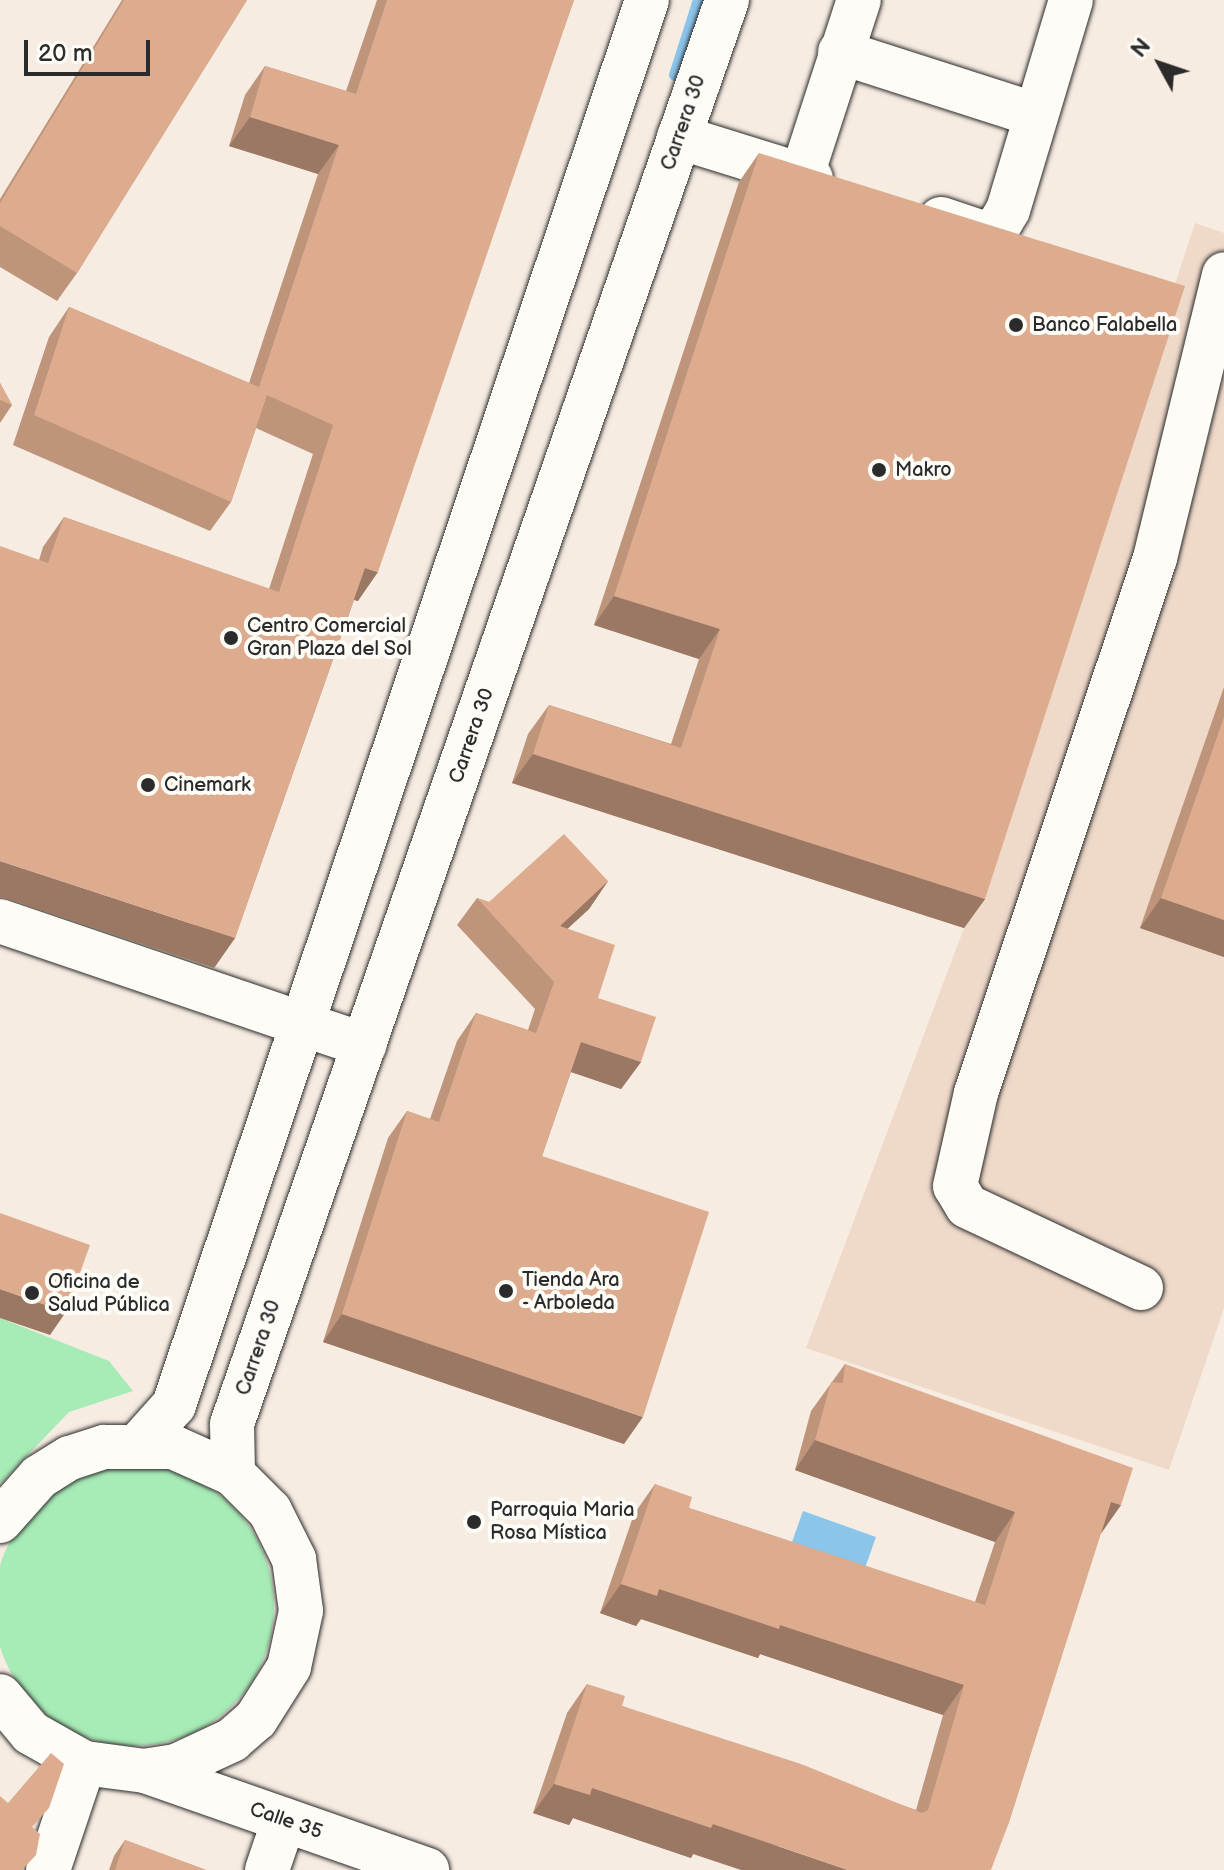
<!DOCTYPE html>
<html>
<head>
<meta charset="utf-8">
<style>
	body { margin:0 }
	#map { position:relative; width:1224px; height:1870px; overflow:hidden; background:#f7ece2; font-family:"Balsamiq Sans",sans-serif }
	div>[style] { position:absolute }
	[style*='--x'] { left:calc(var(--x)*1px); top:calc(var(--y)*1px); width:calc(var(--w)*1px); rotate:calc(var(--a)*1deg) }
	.built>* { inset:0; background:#efd9c9 }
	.green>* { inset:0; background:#a7ebb6 }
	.round { border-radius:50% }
	.water>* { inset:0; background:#8bc5ea }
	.stream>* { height:12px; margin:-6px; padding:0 6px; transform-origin:6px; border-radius:6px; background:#8bc5ea }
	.roads { filter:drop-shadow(0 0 2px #2b2b2b) drop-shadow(0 0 2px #2b2b2b) }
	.minor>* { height:44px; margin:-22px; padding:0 22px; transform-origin:22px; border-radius:22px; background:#fdfcf7 }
	.wall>* { inset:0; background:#be947b }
	.shaded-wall>* { inset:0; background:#9b7864 }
	.building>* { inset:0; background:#ddac8f }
	.dots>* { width:22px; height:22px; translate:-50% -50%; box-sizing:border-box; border:4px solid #fdfcf7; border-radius:50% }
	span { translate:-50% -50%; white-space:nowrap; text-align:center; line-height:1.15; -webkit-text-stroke:8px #fdfcf7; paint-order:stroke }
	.street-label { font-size:20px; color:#2b2b2b }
	.poi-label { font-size:20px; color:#2b2b2b }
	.left { translate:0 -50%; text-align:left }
	.north { position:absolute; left:1120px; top:24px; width:80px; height:80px; -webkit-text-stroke:6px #fdfcf7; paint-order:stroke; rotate:310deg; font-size:22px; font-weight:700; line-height:32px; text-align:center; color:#2b2b2b }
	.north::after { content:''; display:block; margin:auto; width:28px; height:36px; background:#2b2b2b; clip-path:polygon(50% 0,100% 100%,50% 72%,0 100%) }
	.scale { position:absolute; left:24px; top:40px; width:126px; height:36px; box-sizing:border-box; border:4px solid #2b2b2b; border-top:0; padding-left:10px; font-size:24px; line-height:28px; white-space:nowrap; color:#2b2b2b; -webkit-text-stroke:6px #fdfcf7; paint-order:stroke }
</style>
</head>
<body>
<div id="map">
	<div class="built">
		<div style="clip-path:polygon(1195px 223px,1224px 233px,1224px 1308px,1169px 1470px,806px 1348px,964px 928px)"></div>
	</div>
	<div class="green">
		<div style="clip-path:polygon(0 1318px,109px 1361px,133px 1391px,69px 1412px,0 1484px)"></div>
		<div class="round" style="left:-6px;top:1466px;width:280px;height:280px"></div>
	</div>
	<div class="water">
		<div style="clip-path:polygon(803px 1511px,876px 1537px,860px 1582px,787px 1556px)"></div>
	</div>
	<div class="stream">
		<div style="--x:675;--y:75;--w:79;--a:-72.3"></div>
	</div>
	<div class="roads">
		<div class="minor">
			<div style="--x:840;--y:52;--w:203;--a:17.8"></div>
			<div style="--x:679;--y:137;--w:138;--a:17.3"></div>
			<div style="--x:802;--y:175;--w:184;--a:-72"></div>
			<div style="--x:941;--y:219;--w:44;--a:18.4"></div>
			<div style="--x:983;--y:233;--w:16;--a:-22"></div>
			<div style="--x:998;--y:227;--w:20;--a:-60"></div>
			<div style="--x:1008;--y:210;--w:219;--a:-73.3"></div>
			<div style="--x:0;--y:921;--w:385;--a:18.8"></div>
			<div style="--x:1141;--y:1288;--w:192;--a:-154.8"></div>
			<div style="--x:967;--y:1206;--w:23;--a:-121"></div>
			<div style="--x:955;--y:1186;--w:95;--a:-77.3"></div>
			<div style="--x:976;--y:1093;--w:564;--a:-71.5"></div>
			<div style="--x:1155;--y:558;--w:292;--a:-76.3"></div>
			<div style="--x:140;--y:1443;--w:51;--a:-48.2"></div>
			<div style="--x:174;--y:1405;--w:1482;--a:-71.39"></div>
			<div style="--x:233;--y:1474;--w:50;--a:-91.1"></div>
			<div style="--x:232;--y:1424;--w:1508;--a:-70.83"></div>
			<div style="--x:0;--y:1521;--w:59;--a:-48.4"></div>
			<div style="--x:39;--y:1477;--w:36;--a:-32"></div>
			<div style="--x:70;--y:1458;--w:36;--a:-18"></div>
			<div style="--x:104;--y:1447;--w:69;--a:0"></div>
			<div style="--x:173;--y:1447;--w:66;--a:24.2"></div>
			<div style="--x:233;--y:1474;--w:52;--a:45"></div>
			<div style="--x:270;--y:1511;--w:54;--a:63.4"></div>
			<div style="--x:294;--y:1559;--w:52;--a:82.3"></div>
			<div style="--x:301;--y:1611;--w:57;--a:102.1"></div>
			<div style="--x:289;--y:1667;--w:62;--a:122.4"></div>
			<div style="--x:256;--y:1719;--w:32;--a:139"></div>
			<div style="--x:232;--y:1740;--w:62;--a:155.1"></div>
			<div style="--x:176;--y:1766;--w:31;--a:171"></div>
			<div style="--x:145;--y:1771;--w:62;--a:-172.5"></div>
			<div style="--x:84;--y:1763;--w:61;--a:-150.5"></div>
			<div style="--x:31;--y:1733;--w:48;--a:-130"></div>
			<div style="--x:145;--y:1771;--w:299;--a:19.3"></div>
			<div style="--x:48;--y:1870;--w:113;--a:-71.4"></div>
			<div style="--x:267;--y:1870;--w:53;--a:-71.2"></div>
		</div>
	</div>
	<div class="wall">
		<div style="clip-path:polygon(122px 0,247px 0,77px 273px,57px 301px,0 267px,0 199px)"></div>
		<div style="clip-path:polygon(377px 0,574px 0,358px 601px,354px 600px,235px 938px,214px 968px,39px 560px,43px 547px,64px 517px,269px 589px,313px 454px,256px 428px,231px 502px,210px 531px,13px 445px,49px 337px,69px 307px,249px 383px,318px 174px,229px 146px,245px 95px,265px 66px,346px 91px)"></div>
		<div style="clip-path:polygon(759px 153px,985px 899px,964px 928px,512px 783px,528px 734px,549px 705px,671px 744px,699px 659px,594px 625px,739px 182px)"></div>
		<div style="clip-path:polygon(0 383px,12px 405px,0 423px)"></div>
		<div style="clip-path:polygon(1224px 687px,1224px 957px,1140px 928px)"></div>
		<div style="clip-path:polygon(608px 881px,589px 909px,567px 929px,598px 998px,641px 1062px,621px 1089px,571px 1072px,542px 1156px,624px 1444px,323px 1342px,388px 1138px,407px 1111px,430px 1119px,457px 1041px,476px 1013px,528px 1030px,535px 1009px,457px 925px,477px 898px,489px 902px)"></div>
		<div style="clip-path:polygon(845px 1364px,1121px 1505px,1100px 1534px,1008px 1825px,693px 1854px,691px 1858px,573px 1818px,569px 1825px,533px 1813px,567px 1713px,587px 1684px,622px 1706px,916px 1810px,943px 1715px,760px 1654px,758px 1658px,641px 1619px,636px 1626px,600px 1613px,634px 1514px,655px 1484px,689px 1508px,975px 1602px,995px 1542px,795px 1470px,811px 1411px)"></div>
		<div style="clip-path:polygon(125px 1840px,206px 1870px,109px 1870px,114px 1856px)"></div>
	</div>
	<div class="shaded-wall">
		<div style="clip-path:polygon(250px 117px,339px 145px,318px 174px,229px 146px)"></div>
		<div style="clip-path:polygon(365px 568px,378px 572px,358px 601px,345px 597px)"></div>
		<div style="clip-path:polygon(614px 596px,720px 629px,699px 659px,594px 625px)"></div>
		<div style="clip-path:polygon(533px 754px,985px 899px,964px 928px,512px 783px)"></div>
		<div style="clip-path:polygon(0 861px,235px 938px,214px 968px,0 897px)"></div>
		<div style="clip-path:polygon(608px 881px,589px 909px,540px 954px,560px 926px)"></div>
		<div style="clip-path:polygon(1161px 898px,1224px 920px,1224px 957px,1140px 928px)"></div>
		<div style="clip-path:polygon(581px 1042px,641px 1062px,621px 1089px,562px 1069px)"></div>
		<div style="clip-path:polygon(0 1289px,66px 1312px,50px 1335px,0 1318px)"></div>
		<div style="clip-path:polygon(342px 1314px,643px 1417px,624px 1444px,323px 1342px)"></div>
		<div style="clip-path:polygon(815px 1440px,1015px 1512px,995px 1542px,795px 1470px)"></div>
		<div style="clip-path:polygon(1111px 1502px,1121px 1505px,1100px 1535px)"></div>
		<div style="clip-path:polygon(621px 1584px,659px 1589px,780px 1625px,964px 1685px,943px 1715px,760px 1654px,758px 1658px,641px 1619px,636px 1626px,600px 1613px)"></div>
		<div style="clip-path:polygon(554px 1784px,592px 1788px,713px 1824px,848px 1870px,741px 1870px,693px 1854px,691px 1858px,573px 1818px,569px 1825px,533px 1813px)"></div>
	</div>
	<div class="building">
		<div style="clip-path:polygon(124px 0,247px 0,77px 273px,0 226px,0 203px)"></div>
		<div style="clip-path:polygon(387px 0,574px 0,378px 572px,365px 568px,235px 938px,0 861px,0 546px,48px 563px,64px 517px,279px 592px,333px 425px,267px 395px,231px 502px,34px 415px,69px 307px,259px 387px,339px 145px,250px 117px,265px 66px,356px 94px)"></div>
		<div style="clip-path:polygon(759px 153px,1185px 286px,985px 899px,533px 754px,549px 705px,681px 748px,720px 629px,614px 596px)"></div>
		<div style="clip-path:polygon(0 383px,12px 405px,0 400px)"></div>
		<div style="clip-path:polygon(1224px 717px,1224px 920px,1161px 898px)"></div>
		<div style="clip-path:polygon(564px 834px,608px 881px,560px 926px,615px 945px,598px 998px,656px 1017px,641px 1062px,581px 1042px,542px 1156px,709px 1212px,643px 1417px,342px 1314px,407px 1111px,439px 1122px,476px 1013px,536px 1033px,554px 982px,477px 898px,489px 902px)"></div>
		<div style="clip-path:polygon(0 1213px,90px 1245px,66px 1312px,0 1289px)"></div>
		<div style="clip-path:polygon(845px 1364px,1133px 1468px,1121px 1505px,1111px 1502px,1008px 1825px,991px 1870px,848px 1870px,713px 1824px,711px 1828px,592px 1788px,590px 1795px,554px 1784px,587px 1684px,625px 1696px,622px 1706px,801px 1764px,922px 1813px,928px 1810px,964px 1685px,780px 1625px,779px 1629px,659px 1589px,657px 1596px,621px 1584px,655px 1484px,692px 1497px,689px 1508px,985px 1605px,1015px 1512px,815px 1440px,831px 1382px,843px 1383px)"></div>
		<div style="clip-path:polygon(51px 1753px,64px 1764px,49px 1808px,32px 1827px,40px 1834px,36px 1855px,22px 1870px,0 1870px,0 1796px,8px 1803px)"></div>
		<div style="clip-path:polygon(125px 1840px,206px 1870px,115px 1870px)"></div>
	</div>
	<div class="dots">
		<div style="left:1016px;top:325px;background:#2b2b2b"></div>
		<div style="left:879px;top:470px;background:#2b2b2b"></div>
		<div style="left:231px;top:638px;background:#2b2b2b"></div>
		<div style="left:148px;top:785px;background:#2b2b2b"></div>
		<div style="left:506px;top:1291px;background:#2b2b2b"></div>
		<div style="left:32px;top:1293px;background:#2b2b2b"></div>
		<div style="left:474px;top:1522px;background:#2b2b2b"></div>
	</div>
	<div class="street-label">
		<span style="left:684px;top:123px;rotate:-71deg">Carrera 30</span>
		<span style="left:472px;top:736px;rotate:-71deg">Carrera 30</span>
		<span style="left:259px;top:1348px;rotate:-71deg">Carrera 30</span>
		<span style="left:286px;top:1821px;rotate:19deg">Calle 35</span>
	</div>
	<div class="poi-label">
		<span class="left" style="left:1032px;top:325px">Banco Falabella</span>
		<span class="left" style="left:895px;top:470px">Makro</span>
		<span class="left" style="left:247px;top:638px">Centro Comercial<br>Gran Plaza del Sol</span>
		<span class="left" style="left:164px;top:785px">Cinemark</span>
		<span class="left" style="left:522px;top:1292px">Tienda Ara<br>- Arboleda</span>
		<span class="left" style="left:48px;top:1294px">Oficina de<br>Salud Pública</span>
		<span class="left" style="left:490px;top:1522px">Parroquia Maria<br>Rosa Mística</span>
	</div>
	<div class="north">N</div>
	<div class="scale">20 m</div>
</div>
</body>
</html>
